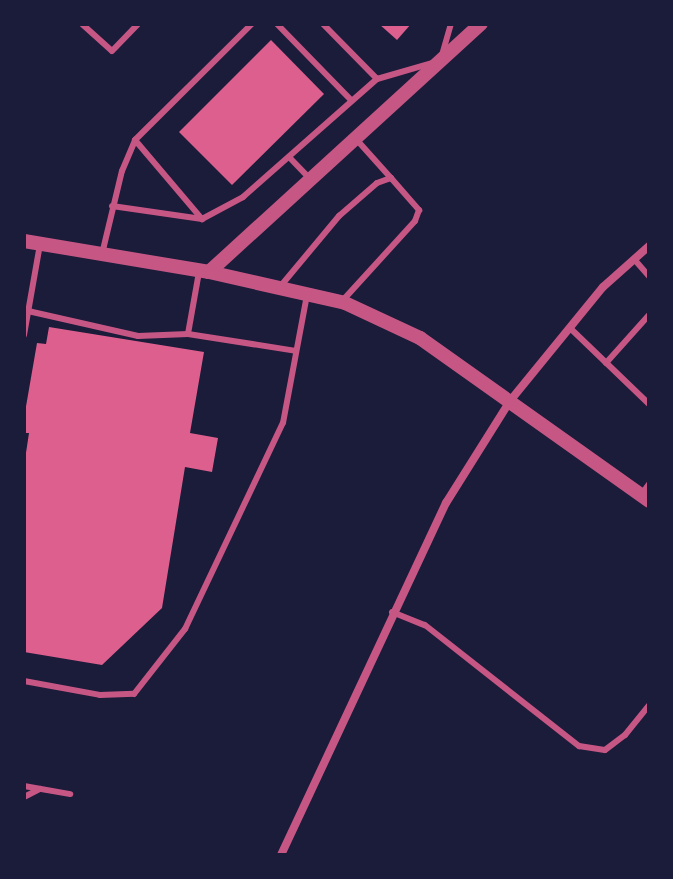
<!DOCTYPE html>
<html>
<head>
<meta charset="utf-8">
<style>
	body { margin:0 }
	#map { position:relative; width:673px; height:879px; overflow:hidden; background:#1b1b3a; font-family:"Open Sans",sans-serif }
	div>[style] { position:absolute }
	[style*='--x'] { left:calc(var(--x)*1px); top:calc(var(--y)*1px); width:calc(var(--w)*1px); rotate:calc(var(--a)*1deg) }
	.building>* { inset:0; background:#dd5f8e }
	.service>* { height:6px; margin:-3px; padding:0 3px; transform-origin:3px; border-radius:3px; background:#c65784 }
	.minor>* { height:8px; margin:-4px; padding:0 4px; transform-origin:4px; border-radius:4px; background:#c65784 }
	.tertiary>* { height:14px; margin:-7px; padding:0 7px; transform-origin:7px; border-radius:7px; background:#c65784 }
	span { translate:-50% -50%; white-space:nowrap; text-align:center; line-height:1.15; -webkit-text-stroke:6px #1b1b3a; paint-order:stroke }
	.frame { position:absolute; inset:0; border:26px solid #1b1b3a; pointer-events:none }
</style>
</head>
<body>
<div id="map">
	<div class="building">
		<div style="clip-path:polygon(379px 24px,411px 24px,397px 40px)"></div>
		<div style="clip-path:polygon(271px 40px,324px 94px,232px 185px,179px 132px)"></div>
		<div style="clip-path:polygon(49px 327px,204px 352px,190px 433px,218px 438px,212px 472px,185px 467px,162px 608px,102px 665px,24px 652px,24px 466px,29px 433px,24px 433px,24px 418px,37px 343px,46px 344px)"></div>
	</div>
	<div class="service">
		<div style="--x:82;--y:24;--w:40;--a:42"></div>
		<div style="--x:112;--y:51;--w:37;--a:-46"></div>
		<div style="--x:277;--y:24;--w:107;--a:45.8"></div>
		<div style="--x:323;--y:24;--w:77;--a:45.5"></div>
		<div style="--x:377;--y:79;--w:57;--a:-16.2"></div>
		<div style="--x:442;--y:55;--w:32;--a:-74"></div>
		<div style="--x:356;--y:139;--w:52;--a:48.1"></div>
		<div style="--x:135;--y:140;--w:104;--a:49.7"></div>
		<div style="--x:202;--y:219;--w:47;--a:-28.2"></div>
		<div style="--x:243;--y:197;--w:179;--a:-41.4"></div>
		<div style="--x:289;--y:157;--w:30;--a:46"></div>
		<div style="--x:112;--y:206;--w:91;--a:8.2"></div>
		<div style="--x:102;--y:254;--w:85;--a:-76.5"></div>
		<div style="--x:122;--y:171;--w:34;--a:-67"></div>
		<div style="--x:135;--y:140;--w:165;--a:-44.8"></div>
		<div style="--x:634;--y:259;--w:23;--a:49"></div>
		<div style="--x:199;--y:272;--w:63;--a:100.1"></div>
		<div style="--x:188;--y:334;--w:109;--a:8.9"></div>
		<div style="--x:279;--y:288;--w:94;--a:-50.2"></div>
		<div style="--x:339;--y:216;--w:50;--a:-41"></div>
		<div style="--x:377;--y:183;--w:15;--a:-20"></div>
		<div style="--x:391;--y:178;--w:43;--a:48.8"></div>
		<div style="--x:419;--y:210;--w:12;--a:110"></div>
		<div style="--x:415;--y:221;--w:107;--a:132.3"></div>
		<div style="--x:28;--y:311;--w:113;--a:12.8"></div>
		<div style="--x:138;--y:336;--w:50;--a:-2.3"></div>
		<div style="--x:570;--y:328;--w:110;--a:43.9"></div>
		<div style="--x:24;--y:335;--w:92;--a:-80"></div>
		<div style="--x:606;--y:363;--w:64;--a:-48.1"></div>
		<div style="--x:641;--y:495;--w:14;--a:-54"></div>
		<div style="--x:392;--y:612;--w:35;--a:22"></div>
		<div style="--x:425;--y:625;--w:196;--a:38.2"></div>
		<div style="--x:579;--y:746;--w:26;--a:9"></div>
		<div style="--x:605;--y:750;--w:25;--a:-37"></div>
		<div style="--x:625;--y:735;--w:38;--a:-51"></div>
		<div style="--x:24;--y:681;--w:77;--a:10.4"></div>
		<div style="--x:100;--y:695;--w:34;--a:-2"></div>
		<div style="--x:134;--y:694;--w:83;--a:-51.9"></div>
		<div style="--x:185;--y:629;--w:228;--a:-64.6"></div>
		<div style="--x:283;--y:423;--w:130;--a:-79.4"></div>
		<div style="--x:24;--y:786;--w:47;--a:9.9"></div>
		<div style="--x:24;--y:797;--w:18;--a:-27"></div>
	</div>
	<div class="minor">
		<div style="--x:281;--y:855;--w:389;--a:-64.9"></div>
		<div style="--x:446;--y:503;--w:120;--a:-57.9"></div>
		<div style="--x:510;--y:401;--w:147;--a:-50.8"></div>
		<div style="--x:603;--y:287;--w:62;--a:-41.7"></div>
	</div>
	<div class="tertiary">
		<div style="--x:24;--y:241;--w:188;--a:9.5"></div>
		<div style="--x:209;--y:272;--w:139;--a:12.8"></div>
		<div style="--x:345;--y:303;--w:83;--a:25"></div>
		<div style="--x:420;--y:338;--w:281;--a:35.4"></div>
		<div style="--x:209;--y:272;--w:368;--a:-42.4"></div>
	</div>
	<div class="frame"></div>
</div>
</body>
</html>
